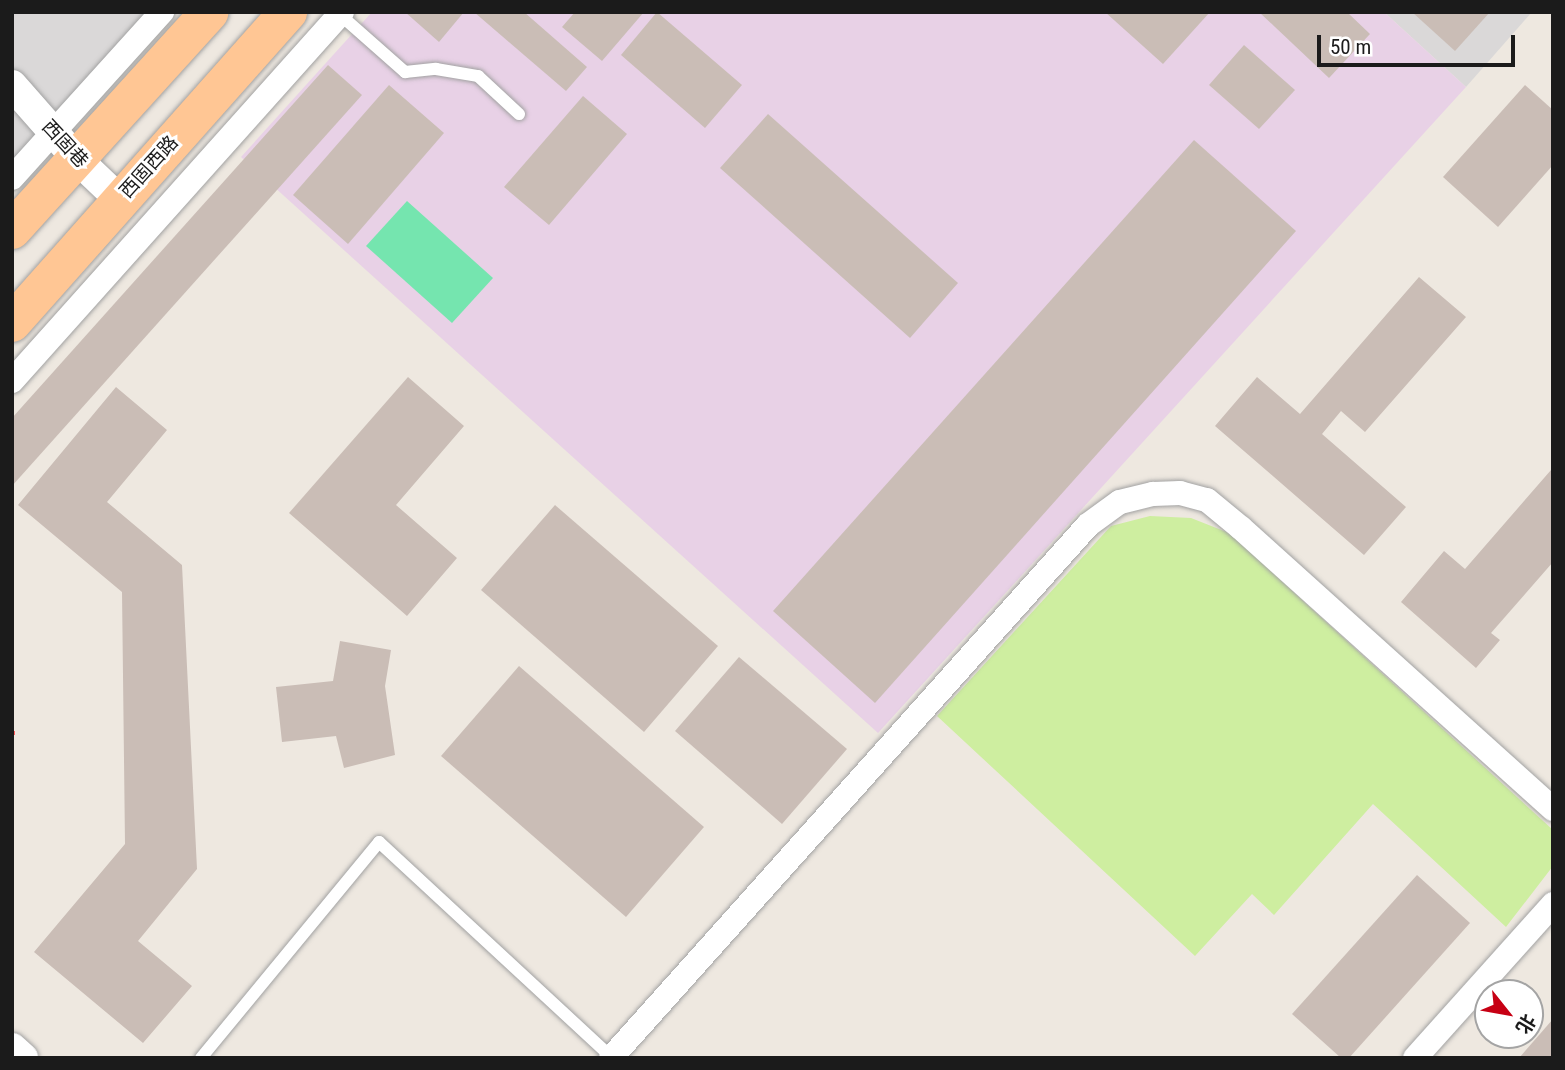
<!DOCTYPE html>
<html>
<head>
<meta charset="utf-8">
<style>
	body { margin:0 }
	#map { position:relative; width:1565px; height:1070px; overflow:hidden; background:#eee8e0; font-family:"Roboto Condensed","Noto Sans SC",sans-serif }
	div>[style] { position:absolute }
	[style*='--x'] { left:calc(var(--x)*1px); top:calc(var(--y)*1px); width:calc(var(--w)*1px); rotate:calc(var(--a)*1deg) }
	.residential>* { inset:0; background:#dad8d8 }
	.industrial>* { inset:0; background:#e8d1e6 }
	.grass>* { inset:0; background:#ceeea0 }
	.pitch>* { inset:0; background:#75e5af }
	.building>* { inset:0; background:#cabdb6 }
	.path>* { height:4.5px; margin-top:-2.25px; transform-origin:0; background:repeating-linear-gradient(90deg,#ff6060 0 3.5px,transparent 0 7px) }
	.roads { filter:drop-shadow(0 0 2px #a2a2a2) drop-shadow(0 0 2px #a2a2a2) }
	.service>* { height:12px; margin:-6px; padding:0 6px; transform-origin:6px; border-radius:6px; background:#fff }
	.minor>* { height:24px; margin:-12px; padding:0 12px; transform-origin:12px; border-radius:12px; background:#fff }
	.tertiary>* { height:30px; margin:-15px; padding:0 15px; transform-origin:15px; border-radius:15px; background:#fff }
	.primary>* { height:38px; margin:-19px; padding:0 19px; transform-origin:19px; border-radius:19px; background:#ffc694 }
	span { translate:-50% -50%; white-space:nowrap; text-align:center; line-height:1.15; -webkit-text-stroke:6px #fff; paint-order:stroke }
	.street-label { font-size:19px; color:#1b1b1b }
	.frame { position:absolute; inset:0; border:14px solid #1b1b1b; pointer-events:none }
	.north { position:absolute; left:1474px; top:979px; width:70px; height:70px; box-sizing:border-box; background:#fff; border:2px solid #a4a4a4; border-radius:50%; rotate:121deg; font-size:19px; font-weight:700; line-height:28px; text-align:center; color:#1b1b1b }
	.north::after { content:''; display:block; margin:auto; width:24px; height:32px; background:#c70014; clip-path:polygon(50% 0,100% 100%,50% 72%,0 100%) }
	.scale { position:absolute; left:1317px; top:35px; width:198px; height:32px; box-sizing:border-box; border:4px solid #1b1b1b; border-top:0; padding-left:9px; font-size:21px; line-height:24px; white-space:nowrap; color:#1b1b1b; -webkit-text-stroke:5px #fff; paint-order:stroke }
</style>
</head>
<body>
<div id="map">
	<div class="residential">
		<div style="clip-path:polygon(12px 12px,157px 12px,12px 166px)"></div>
		<div style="clip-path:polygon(1384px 12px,1532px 12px,1466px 87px)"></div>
	</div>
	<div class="industrial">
		<div style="clip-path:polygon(372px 12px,1384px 12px,1466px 87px,878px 733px,241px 157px)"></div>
	</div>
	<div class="grass">
		<div style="clip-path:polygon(1150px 516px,1191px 518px,1229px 533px,1553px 830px,1553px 866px,1506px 927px,1373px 804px,1274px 915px,1252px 894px,1195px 956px,937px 716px,1111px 526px)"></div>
	</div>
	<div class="pitch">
		<div style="clip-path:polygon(407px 201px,493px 278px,452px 323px,366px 246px)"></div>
	</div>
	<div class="building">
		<div style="clip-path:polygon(405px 12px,464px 12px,439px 42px)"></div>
		<div style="clip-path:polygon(474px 12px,524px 12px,587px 67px,566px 91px)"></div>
		<div style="clip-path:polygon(575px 12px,644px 12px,602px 61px,562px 27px)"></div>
		<div style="clip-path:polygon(657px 12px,742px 85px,705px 128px,621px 55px)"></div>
		<div style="clip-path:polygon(1105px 12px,1210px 12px,1163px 64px)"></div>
		<div style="clip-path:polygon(1259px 12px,1347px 12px,1370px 34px,1329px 78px)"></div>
		<div style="clip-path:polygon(1412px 12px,1490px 12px,1455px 51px)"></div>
		<div style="clip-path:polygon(1244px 45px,1295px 90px,1259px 129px,1209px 85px)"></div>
		<div style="clip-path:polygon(328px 65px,362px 95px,12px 486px,12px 418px)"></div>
		<div style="clip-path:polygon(389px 85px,444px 133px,348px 244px,293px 195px)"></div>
		<div style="clip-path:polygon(1525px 85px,1553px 110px,1553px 165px,1498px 227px,1443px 177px)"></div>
		<div style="clip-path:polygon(583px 96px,627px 134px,549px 225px,504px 187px)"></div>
		<div style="clip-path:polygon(768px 114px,958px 283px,910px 338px,720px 168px)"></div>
		<div style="clip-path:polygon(1194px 140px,1296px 231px,875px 703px,773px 611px)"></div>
		<div style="clip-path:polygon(1419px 277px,1466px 317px,1365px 432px,1341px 411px,1322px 434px,1406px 507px,1364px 555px,1215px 426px,1257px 377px,1300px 414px)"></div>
		<div style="clip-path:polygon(408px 377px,464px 426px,396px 505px,457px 558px,407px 616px,289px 513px)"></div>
		<div style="clip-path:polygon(116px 387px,167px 430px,107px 502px,182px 565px,197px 869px,138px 941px,192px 986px,143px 1043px,34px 952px,125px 844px,122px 592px,18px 505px)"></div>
		<div style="clip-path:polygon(1551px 470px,1553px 562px,1491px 633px,1500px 640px,1476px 668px,1401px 602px,1444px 551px,1465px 569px)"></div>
		<div style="clip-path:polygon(555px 505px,718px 646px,644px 732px,481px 590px)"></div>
		<div style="clip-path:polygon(340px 641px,391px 650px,385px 686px,395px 755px,344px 768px,336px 736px,282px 742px,276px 687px,333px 681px)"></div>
		<div style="clip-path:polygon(739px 657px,847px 749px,782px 824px,675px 731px)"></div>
		<div style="clip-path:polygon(519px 666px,704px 827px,626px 917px,441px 756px)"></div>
		<div style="clip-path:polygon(1417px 875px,1470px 923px,1349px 1058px,1341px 1058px,1292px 1014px)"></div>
		<div style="clip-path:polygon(1553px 1019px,1553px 1058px,1519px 1058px)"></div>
	</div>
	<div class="path">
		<div style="--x:12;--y:733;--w:3;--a:0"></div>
	</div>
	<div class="roads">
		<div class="service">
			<div style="--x:337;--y:12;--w:91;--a:41.4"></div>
			<div style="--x:405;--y:72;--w:31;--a:-6"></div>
			<div style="--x:436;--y:69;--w:43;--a:9.5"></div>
			<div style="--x:478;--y:76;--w:56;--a:42.8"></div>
			<div style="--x:201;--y:1058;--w:280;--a:-50.5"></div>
			<div style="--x:379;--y:842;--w:316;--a:42.8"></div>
		</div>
		<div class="minor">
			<div style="--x:12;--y:178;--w:224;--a:-47.9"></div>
			<div style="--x:12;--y:381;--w:495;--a:-48.2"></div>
			<div style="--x:611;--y:1058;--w:715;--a:-48.17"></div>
			<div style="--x:1088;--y:525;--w:39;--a:-36"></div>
			<div style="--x:1120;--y:502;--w:34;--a:-14"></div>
			<div style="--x:1153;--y:494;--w:27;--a:-2"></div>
			<div style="--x:1180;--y:493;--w:28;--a:15"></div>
			<div style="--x:1207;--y:500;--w:44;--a:39.5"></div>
			<div style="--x:1241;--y:528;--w:420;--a:42"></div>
			<div style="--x:1415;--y:1058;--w:207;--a:-48.1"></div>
		</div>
		<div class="tertiary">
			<div style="--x:12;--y:85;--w:100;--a:48.7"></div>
			<div style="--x:78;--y:160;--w:58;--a:43.6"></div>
			<div style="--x:12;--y:1048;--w:15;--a:42"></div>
		</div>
		<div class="primary">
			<div style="--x:12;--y:230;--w:294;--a:-47.8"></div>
			<div style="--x:12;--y:323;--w:416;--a:-48.4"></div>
		</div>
	</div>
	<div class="street-label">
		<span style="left:65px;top:144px;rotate:47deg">西固巷</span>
		<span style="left:149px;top:167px;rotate:-48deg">西固西路</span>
	</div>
	<div class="frame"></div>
	<div class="north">北</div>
	<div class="scale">50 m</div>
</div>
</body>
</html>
